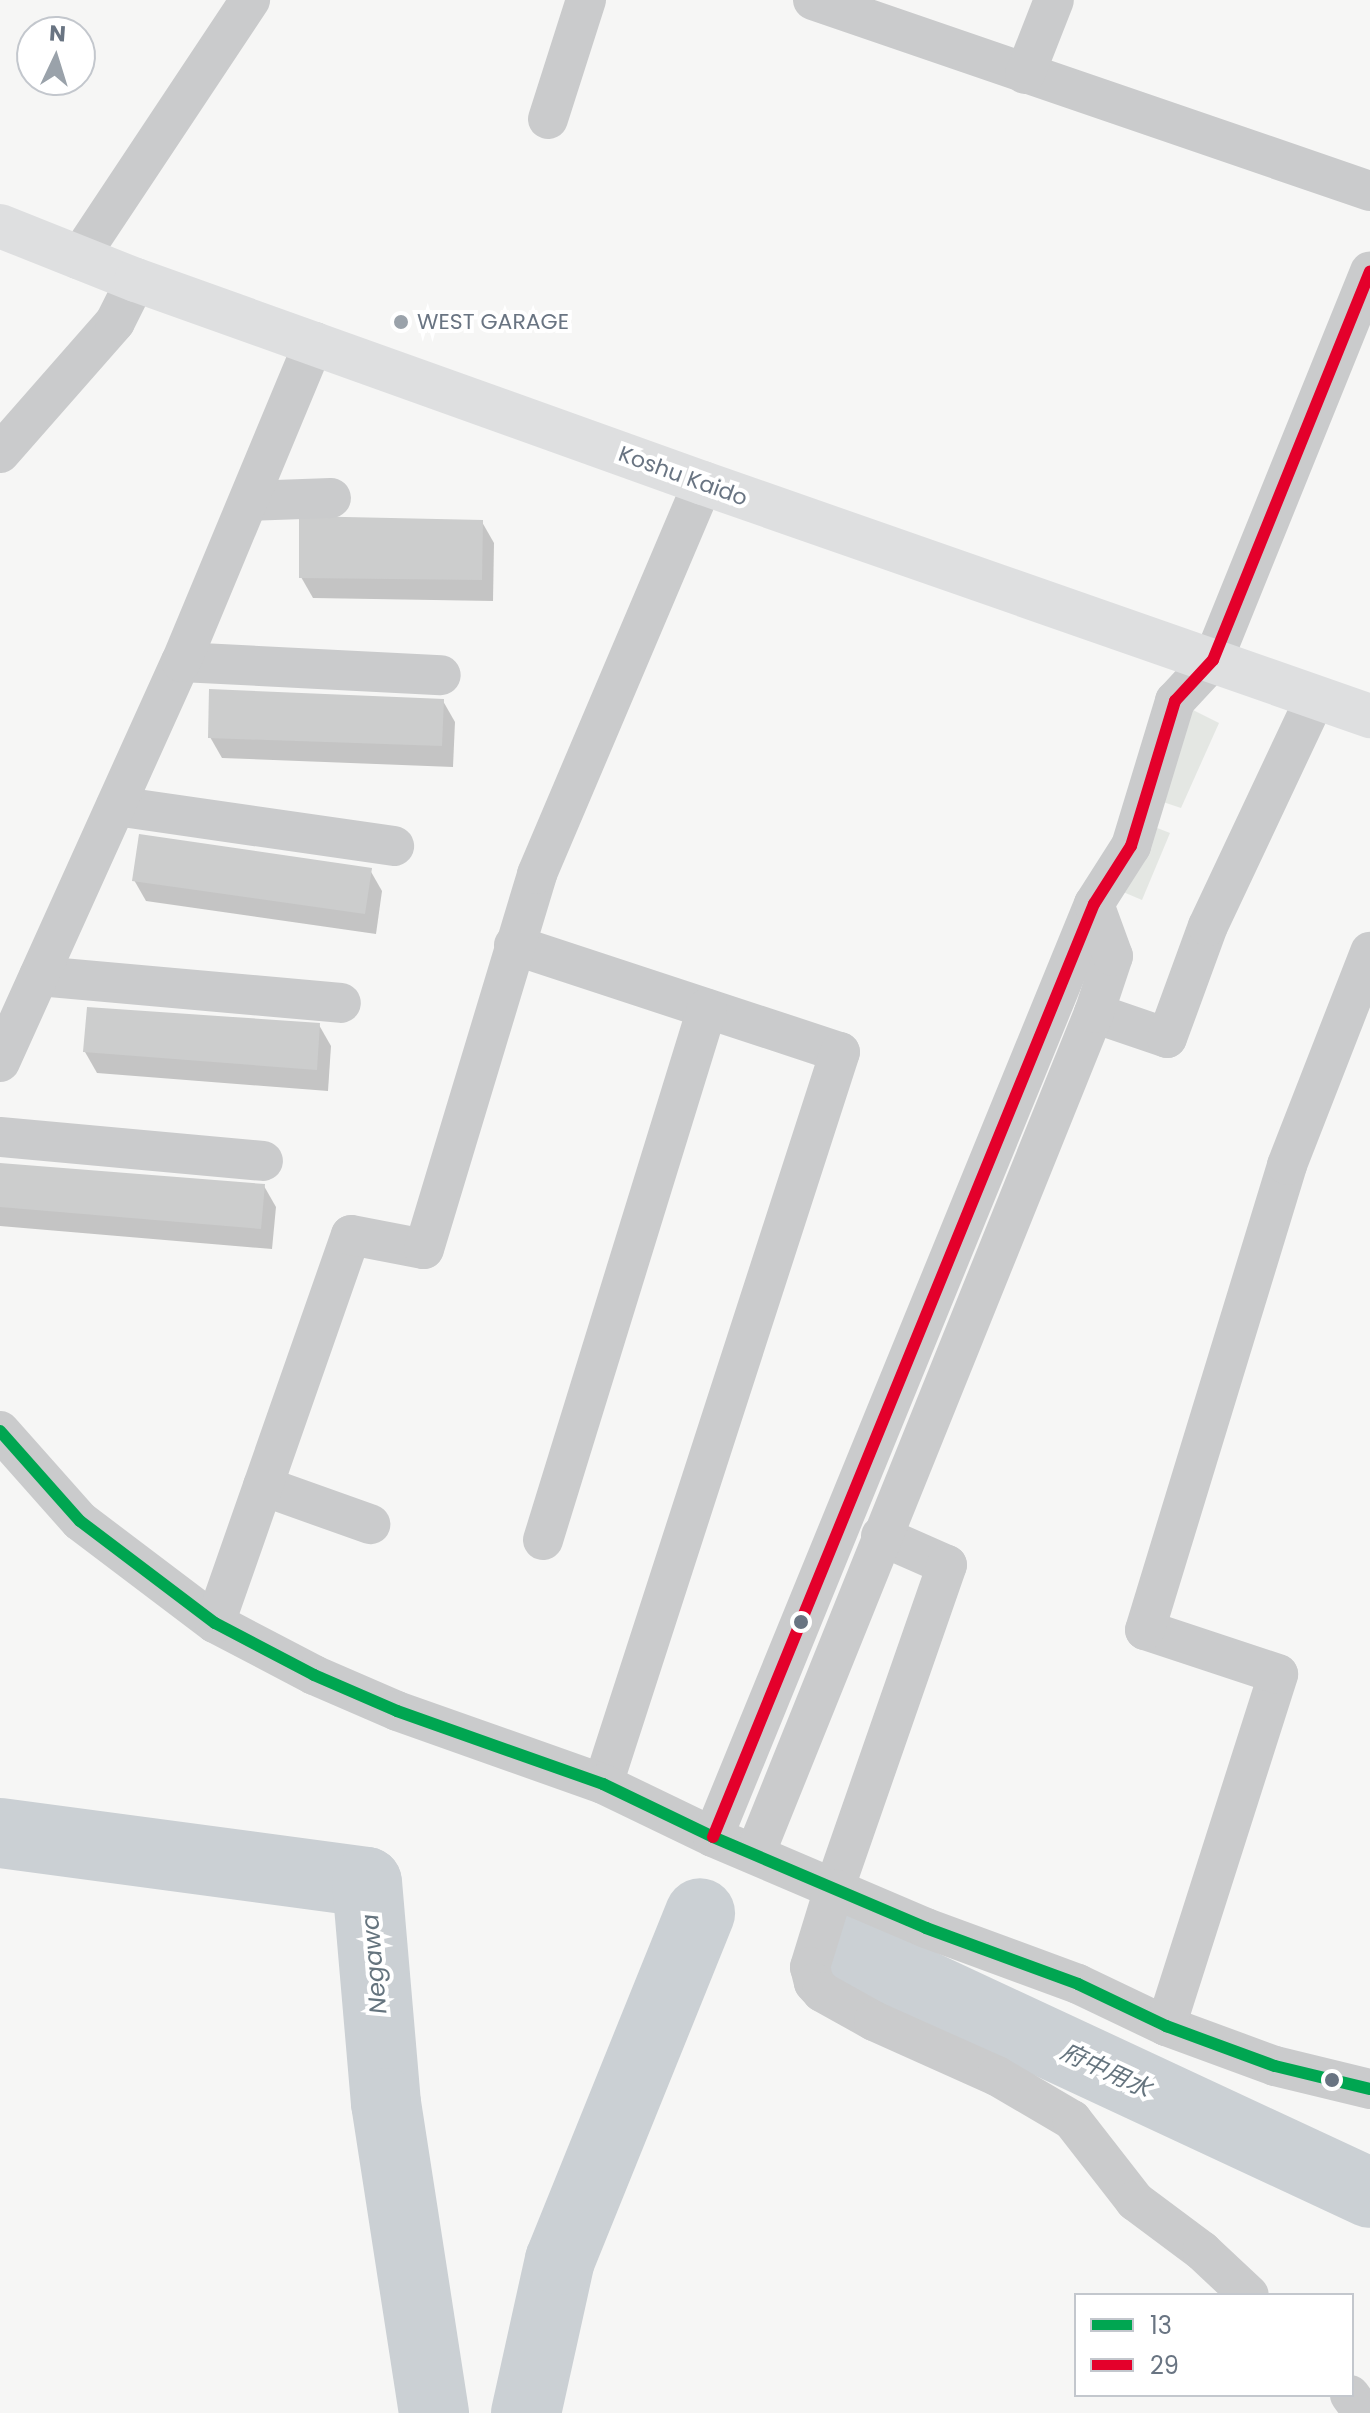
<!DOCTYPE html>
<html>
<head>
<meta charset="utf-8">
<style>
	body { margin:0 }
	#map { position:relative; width:1370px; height:2413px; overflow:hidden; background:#f6f6f5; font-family:Poppins,"Noto Sans JP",sans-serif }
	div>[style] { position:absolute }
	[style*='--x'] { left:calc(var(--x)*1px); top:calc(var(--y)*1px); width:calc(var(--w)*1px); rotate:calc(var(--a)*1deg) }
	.green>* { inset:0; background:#e4e7e3 }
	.shadow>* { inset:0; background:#0003 }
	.river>* { height:70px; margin:-35px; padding:0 35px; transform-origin:35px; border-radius:35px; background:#cbd0d4 }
	.building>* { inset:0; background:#cccdcd }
	.minor>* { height:40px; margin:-20px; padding:0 20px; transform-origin:20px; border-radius:20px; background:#cacbcc }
	.major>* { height:44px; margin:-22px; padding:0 22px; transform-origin:22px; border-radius:22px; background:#dedfe0 }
	.bus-1>* { height:12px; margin:-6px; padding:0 6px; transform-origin:6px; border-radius:6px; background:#00a651 }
	.bus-2>* { height:12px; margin:-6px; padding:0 6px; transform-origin:6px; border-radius:6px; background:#e4002b }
	.dots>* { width:22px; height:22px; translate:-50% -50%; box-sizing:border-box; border:4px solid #fff; border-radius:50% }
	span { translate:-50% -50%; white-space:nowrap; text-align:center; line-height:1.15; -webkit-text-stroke:8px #fff; paint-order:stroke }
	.poi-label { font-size:22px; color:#697482 }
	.left { translate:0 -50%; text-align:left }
	.street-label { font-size:22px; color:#697482 }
	.water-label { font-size:24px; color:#65747e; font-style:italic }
	.legend { position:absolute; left:1074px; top:2293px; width:280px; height:104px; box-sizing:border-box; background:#fff; border:2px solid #c3c7cd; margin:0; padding:10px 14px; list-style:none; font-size:24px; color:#697482 }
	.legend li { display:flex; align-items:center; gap:16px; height:40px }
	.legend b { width:40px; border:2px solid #c3c7cd }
	.north { position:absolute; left:16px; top:16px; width:80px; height:80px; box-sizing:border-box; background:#fff; border:2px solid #c3c7cd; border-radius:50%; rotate:4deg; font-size:22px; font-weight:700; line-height:32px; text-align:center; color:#697482 }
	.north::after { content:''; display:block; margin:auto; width:28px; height:36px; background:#9aa2aa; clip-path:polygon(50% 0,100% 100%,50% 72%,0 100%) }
</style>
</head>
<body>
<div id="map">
	<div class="green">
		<div style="clip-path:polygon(1189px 708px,1219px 723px,1181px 808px,1160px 801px)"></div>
		<div style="clip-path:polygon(1152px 826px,1170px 833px,1142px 900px,1116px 889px)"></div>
	</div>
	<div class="shadow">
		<div style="clip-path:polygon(482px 522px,494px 543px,493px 601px,313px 598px,301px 577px)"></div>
		<div style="clip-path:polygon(443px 701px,455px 722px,453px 767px,222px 758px,210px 737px)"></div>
		<div style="clip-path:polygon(370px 870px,382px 891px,376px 934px,146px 901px,134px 880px)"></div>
		<div style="clip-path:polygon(319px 1025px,331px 1046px,328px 1091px,97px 1073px,85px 1052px)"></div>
		<div style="clip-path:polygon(0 1165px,264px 1186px,276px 1207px,272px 1249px,0 1226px)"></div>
	</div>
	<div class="river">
		<div style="--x:0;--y:1833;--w:370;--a:7.6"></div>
		<div style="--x:367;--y:1882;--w:222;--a:85.1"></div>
		<div style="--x:386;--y:2103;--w:314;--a:81.2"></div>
		<div style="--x:842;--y:1947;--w:582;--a:24.98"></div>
		<div style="--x:526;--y:2413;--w:157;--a:-77.5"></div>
		<div style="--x:560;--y:2260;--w:374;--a:-68"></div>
	</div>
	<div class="building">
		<div style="clip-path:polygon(299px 516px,483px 520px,482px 580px,299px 578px)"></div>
		<div style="clip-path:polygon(209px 689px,444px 699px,442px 746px,208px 738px)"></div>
		<div style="clip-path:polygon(139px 834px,372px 868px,365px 914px,132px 881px)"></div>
		<div style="clip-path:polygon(87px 1007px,320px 1023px,317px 1070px,83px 1052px)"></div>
		<div style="clip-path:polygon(0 1163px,265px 1184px,261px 1229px,0 1207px)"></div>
	</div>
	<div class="minor">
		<div style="--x:813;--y:0;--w:589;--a:18.93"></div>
		<div style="--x:1025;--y:74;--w:79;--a:-68.6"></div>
		<div style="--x:548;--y:119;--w:125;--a:-72.3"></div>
		<div style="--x:78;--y:259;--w:311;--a:-56.4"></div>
		<div style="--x:0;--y:453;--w:174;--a:-48.7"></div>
		<div style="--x:115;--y:322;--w:47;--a:-63.4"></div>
		<div style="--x:249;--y:501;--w:82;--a:-2.1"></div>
		<div style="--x:181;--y:662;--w:260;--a:2.9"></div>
		<div style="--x:116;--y:806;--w:281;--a:8.2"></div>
		<div style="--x:514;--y:945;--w:343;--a:18.2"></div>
		<div style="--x:840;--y:1052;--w:769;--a:107.94"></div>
		<div style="--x:39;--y:976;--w:303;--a:5.1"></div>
		<div style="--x:1094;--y:1013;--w:77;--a:18.9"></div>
		<div style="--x:1167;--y:1038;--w:119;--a:-69.9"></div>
		<div style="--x:1208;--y:926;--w:254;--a:-64.8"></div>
		<div style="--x:0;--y:1062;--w:439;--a:-65.7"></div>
		<div style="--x:181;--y:662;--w:347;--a:-67.4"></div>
		<div style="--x:0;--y:1137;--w:264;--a:5.2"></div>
		<div style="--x:0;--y:1431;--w:120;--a:48.4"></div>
		<div style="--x:80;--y:1521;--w:169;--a:37.1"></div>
		<div style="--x:215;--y:1623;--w:112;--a:27.7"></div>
		<div style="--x:314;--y:1675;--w:90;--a:23.4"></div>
		<div style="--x:397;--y:1711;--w:219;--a:19.5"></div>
		<div style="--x:603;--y:1784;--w:122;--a:25.7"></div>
		<div style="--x:713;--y:1837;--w:232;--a:23.1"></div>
		<div style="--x:926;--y:1928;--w:162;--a:20.2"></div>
		<div style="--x:1078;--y:1984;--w:98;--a:25.5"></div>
		<div style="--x:1166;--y:2026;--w:116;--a:20.2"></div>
		<div style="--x:1275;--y:2066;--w:98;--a:13.6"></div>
		<div style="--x:263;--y:1486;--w:114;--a:19.6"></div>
		<div style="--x:881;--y:1536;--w:72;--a:23.7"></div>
		<div style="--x:947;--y:1565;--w:343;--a:109.2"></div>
		<div style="--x:834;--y:1889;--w:82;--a:107.1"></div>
		<div style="--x:810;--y:1967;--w:16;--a:76"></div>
		<div style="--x:814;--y:1983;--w:12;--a:48"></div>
		<div style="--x:822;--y:1992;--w:60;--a:29.1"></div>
		<div style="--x:874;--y:2021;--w:135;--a:24.1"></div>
		<div style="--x:997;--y:2076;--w:87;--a:30.4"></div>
		<div style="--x:1072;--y:2120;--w:103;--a:52.1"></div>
		<div style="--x:1135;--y:2201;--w:84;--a:36.7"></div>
		<div style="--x:1202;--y:2251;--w:64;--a:43.1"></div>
		<div style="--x:543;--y:1540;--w:556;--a:-72.84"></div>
		<div style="--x:215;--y:1623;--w:411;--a:-70.7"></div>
		<div style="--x:351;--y:1235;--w:74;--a:10.9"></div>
		<div style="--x:424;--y:1249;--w:392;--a:-73.2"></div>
		<div style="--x:537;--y:874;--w:425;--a:-67"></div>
		<div style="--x:713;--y:1837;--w:1008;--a:-67.79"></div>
		<div style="--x:1094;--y:904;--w:69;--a:-57.5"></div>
		<div style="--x:1131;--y:846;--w:152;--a:-73.1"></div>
		<div style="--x:1175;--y:701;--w:56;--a:-47.2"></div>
		<div style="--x:1213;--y:660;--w:419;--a:-68"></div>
		<div style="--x:755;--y:1854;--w:907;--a:-68.05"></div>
		<div style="--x:1094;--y:1013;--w:60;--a:-71.6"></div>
		<div style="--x:1113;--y:956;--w:55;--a:-110.1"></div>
		<div style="--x:1166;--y:2026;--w:369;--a:-72.3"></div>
		<div style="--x:1278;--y:1674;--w:140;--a:-161.7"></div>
		<div style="--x:1145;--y:1630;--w:486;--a:-73"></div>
		<div style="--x:1287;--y:1165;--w:229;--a:-68.7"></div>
		<div style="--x:1350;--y:2395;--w:22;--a:54"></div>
	</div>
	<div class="major">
		<div style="--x:0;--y:226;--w:146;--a:21.7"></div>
		<div style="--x:136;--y:280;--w:602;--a:19.7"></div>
		<div style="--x:703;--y:483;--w:707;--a:19.26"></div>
	</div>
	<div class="bus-1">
		<div style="--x:0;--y:1431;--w:120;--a:48.4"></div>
		<div style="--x:80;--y:1521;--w:169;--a:37.1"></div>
		<div style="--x:215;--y:1623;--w:112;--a:27.7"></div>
		<div style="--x:314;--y:1675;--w:90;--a:23.4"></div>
		<div style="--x:397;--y:1711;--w:219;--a:19.5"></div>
		<div style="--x:603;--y:1784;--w:122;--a:25.7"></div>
		<div style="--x:713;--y:1837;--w:232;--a:23.1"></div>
		<div style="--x:926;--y:1928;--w:162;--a:20.2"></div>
		<div style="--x:1078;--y:1984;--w:98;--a:25.5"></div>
		<div style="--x:1166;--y:2026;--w:116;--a:20.2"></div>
		<div style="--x:1275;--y:2066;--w:98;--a:13.6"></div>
	</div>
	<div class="bus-2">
		<div style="--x:713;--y:1837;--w:1008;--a:-67.79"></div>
		<div style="--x:1094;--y:904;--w:69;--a:-57.5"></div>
		<div style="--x:1131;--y:846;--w:152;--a:-73.1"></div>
		<div style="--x:1175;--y:701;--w:56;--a:-47.2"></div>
		<div style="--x:1213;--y:660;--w:419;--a:-68"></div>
	</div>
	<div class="dots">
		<div style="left:401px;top:322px;background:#9aa2aa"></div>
		<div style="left:801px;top:1622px;background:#697482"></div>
		<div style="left:1332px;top:2080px;background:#697482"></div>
	</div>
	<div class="poi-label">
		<span class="left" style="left:417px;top:322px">WEST GARAGE</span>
	</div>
	<div class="street-label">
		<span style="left:683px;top:476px;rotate:20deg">Koshu Kaido</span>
	</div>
	<div class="water-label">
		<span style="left:374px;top:1964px;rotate:-95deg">Negawa</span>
		<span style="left:1106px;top:2070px;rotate:25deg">府中用水</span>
	</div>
	<ul class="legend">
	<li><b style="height:10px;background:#00a651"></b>13</li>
	<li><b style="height:10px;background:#e4002b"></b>29</li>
	</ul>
	<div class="north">N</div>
</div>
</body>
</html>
